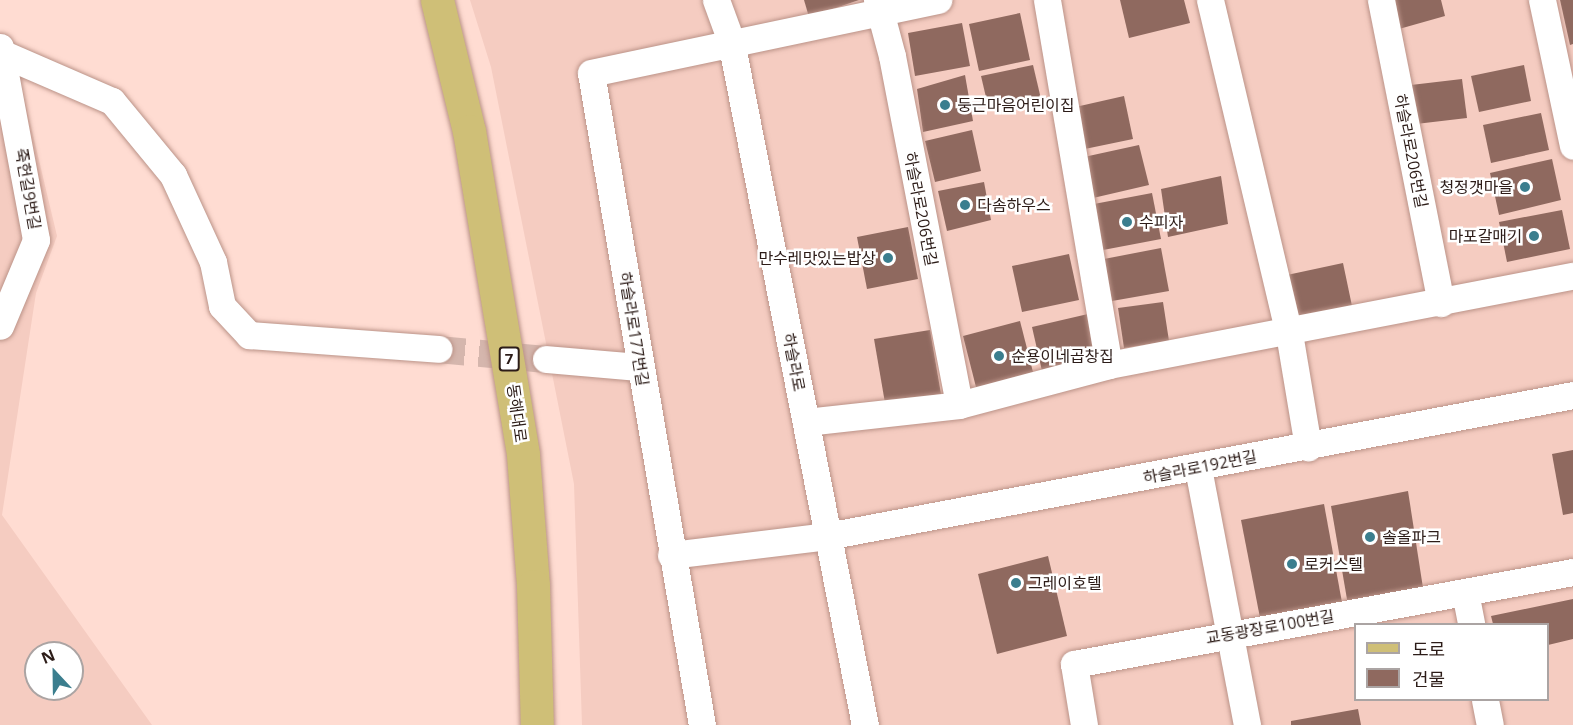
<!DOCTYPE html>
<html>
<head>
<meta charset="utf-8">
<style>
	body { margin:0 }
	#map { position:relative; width:1573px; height:725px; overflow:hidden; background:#ffdcd2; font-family:"Open Sans","Noto Sans KR",sans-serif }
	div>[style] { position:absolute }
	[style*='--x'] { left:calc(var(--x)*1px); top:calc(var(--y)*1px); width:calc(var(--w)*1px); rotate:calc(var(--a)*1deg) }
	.built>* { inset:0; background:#f5ccc1 }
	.building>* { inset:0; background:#8f695f }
	.minor-tunnel>* { height:27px; margin-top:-13.5px; transform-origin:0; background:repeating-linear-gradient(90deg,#d5b6ad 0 27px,transparent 0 41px) }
	.roads { filter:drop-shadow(0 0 2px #bb9388) drop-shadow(0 0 2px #bb9388) }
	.minor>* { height:27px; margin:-13.5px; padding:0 13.5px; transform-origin:13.5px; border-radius:13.5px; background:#fff }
	.major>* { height:33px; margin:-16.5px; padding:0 16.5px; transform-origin:16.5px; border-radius:16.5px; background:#cfbf77 }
	.dots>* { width:16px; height:16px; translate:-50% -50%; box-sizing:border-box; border:3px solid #fff; border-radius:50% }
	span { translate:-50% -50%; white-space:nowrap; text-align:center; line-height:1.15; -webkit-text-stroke:5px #fff; paint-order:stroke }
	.shield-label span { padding:2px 4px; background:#fff; border:2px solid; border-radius:4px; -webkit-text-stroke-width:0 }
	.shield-label { font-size:15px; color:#2c1c18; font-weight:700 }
	.poi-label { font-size:16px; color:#2c1c18 }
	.left { translate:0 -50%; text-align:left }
	.right { translate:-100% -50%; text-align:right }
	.street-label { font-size:16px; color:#2c1c18 }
	.legend { position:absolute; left:1354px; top:623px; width:195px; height:78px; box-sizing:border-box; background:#fff; border:2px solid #aba4a3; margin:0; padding:8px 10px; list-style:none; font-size:18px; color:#2c1c18 }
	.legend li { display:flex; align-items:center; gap:12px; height:30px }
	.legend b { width:30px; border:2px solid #aba4a3 }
	.north { position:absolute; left:24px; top:641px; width:60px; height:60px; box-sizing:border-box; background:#fff; border:2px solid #aba4a3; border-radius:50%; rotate:338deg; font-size:16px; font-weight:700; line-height:24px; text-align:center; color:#2c1c18 }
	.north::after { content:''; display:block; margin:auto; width:21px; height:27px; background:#3b7e8e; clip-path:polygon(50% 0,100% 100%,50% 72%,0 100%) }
</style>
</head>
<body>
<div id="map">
	<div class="built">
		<div style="clip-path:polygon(evenodd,470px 0,1573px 0,1573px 725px,582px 725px,574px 484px,491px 67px,470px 0,1356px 624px,1548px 624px,1548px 700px,1356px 700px,1356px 624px)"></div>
		<div style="clip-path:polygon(evenodd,0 63px,23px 93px,57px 236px,36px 293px,2px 515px,152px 725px,0 725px,0 63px,36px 653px,72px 653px,72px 689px,36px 689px,36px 653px)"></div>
	</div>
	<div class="building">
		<div style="clip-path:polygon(804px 0,859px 0,809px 17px)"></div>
		<div style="clip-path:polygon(1120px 0,1184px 0,1190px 23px,1129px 38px)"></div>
		<div style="clip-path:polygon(1391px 0,1441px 0,1445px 16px,1399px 29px)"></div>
		<div style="clip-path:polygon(1560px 0,1573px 0,1573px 44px,1570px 45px)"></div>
		<div style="clip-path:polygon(1020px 13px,1030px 60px,979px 71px,969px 24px)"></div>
		<div style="clip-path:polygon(962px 23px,970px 66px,915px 76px,908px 33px)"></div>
		<div style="clip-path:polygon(1033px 65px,1041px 99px,989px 110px,981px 76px)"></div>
		<div style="clip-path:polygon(1524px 65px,1531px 101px,1479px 112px,1471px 76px)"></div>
		<div style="clip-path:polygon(965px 75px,973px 121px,923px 132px,917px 89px)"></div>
		<div style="clip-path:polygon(1462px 79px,1467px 118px,1416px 124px,1411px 85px)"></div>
		<div style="clip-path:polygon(1124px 96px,1133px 139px,1080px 150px,1071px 108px)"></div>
		<div style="clip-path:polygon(1541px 113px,1549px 150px,1491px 163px,1483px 125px)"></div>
		<div style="clip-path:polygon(972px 130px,981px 171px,935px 182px,925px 141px)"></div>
		<div style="clip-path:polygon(1139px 145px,1149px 185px,1093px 198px,1084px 157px)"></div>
		<div style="clip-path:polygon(1552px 159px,1561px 200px,1499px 215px,1490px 173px)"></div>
		<div style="clip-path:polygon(1221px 176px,1228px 224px,1168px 237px,1161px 189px)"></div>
		<div style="clip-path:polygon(984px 182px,991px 220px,947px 231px,938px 191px)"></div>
		<div style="clip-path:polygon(1152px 193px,1161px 239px,1103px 250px,1094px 204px)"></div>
		<div style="clip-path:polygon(1562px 210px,1570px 249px,1507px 262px,1499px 222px)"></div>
		<div style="clip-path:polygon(908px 227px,918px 279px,867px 289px,857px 237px)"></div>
		<div style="clip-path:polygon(1161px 248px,1169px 291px,1112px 301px,1104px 259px)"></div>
		<div style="clip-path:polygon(1069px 254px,1079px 300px,1022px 312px,1012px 266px)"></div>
		<div style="clip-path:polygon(1343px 263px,1352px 306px,1296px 318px,1287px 275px)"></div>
		<div style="clip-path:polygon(1163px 302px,1169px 341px,1124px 348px,1118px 308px)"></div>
		<div style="clip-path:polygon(1088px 314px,1098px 358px,1042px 371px,1032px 327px)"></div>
		<div style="clip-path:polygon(1020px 321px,1034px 376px,977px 391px,963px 336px)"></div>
		<div style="clip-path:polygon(930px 330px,941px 394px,885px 403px,874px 339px)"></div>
		<div style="clip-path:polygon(1573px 450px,1573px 513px,1563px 515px,1552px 454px)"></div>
		<div style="clip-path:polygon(1408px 491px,1423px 588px,1348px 605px,1331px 506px)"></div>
		<div style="clip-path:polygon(1324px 504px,1343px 608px,1261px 623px,1241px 520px)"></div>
		<div style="clip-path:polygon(1048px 556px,1067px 636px,997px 654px,978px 574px)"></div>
		<div style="clip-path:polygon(1573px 599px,1573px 639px,1548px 645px,1548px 624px,1493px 624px,1491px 616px)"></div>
		<div style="clip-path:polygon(1358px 709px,1361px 725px,1291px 725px,1291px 721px)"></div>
	</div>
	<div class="minor-tunnel">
		<div style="--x:438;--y:349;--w:108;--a:5.3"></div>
	</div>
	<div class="roads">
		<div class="minor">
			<div style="--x:716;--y:0;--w:44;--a:69.9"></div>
			<div style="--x:731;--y:41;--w:697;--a:78.92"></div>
			<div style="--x:877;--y:0;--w:58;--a:75"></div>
			<div style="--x:892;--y:56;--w:355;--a:79.1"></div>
			<div style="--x:1047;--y:0;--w:370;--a:80.4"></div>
			<div style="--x:1210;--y:0;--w:342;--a:76.7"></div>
			<div style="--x:1289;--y:333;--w:116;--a:80.5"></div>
			<div style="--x:1381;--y:0;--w:309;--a:78.8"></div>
			<div style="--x:1542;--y:0;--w:149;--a:78"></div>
			<div style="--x:0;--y:47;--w:196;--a:79.4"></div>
			<div style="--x:36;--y:240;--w:93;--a:112.7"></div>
			<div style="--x:1;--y:53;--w:121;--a:23.4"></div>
			<div style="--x:112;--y:101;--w:96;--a:50.5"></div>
			<div style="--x:173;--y:175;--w:96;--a:65.3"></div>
			<div style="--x:213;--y:262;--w:45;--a:78.4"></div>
			<div style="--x:222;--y:306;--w:40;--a:47"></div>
			<div style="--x:249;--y:335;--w:190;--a:4.2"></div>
			<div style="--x:546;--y:359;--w:94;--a:4.9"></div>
			<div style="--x:806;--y:422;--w:154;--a:-6.3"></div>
			<div style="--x:959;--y:405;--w:155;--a:-14.9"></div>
			<div style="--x:1109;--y:365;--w:472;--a:-10.9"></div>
			<div style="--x:1198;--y:468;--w:262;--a:79.2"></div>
			<div style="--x:671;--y:555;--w:157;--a:-6.9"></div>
			<div style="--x:827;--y:536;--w:759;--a:-10.7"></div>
			<div style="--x:1465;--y:592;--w:33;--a:79"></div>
			<div style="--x:1485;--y:700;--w:25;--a:79"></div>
			<div style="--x:702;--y:725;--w:661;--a:-99.66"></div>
			<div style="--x:591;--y:73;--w:355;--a:-11.9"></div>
			<div style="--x:1084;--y:725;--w:62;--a:-99.3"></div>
			<div style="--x:1074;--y:664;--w:507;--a:-10.45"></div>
		</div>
		<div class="major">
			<div style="--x:437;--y:0;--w:135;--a:76.3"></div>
			<div style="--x:469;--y:131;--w:328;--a:80.5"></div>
			<div style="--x:523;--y:455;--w:131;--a:85.6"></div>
			<div style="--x:533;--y:586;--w:139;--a:88.4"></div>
		</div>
	</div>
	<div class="dots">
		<div style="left:945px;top:105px;background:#3b7e8e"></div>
		<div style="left:1525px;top:187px;background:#3b7e8e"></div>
		<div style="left:965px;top:205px;background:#3b7e8e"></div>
		<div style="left:1127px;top:222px;background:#3b7e8e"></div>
		<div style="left:1534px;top:236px;background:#3b7e8e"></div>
		<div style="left:888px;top:258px;background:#3b7e8e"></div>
		<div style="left:999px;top:356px;background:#3b7e8e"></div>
		<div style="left:1370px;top:537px;background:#3b7e8e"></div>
		<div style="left:1292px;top:564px;background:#3b7e8e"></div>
		<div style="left:1016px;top:583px;background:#3b7e8e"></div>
	</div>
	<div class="shield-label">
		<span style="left:509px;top:359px">7</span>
	</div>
	<div class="poi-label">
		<span class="left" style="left:957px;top:105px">둥근마음어린이집</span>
		<span class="right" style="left:1513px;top:187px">청정갯마을</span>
		<span class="left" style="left:977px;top:205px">다솜하우스</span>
		<span class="left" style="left:1139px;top:222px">수피자</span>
		<span class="right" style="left:1522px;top:236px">마포갈매기</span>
		<span class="right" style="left:876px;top:258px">만수레맛있는밥상</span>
		<span class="left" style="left:1011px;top:356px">순용이네곱창집</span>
		<span class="left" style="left:1382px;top:537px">솔올파크</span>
		<span class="left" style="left:1304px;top:564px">로커스텔</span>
		<span class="left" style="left:1028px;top:583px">그레이호텔</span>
	</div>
	<div class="street-label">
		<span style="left:1411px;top:151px;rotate:79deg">하슬라로206번길</span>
		<span style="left:28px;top:189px;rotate:80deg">죽헌길9번길</span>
		<span style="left:921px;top:209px;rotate:79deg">하슬라로206번길</span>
		<span style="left:634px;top:329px;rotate:81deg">하슬라로177번길</span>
		<span style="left:794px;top:362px;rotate:79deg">하슬라로</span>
		<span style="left:517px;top:413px;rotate:82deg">동해대로</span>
		<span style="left:1200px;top:467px;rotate:-11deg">하슬라로192번길</span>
		<span style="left:1270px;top:627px;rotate:-10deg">교동광장로100번길</span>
	</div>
	<ul class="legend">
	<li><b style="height:8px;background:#cfbf77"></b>도로</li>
	<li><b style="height:16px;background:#8f695f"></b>건물</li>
	</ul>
	<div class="north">N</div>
</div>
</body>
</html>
